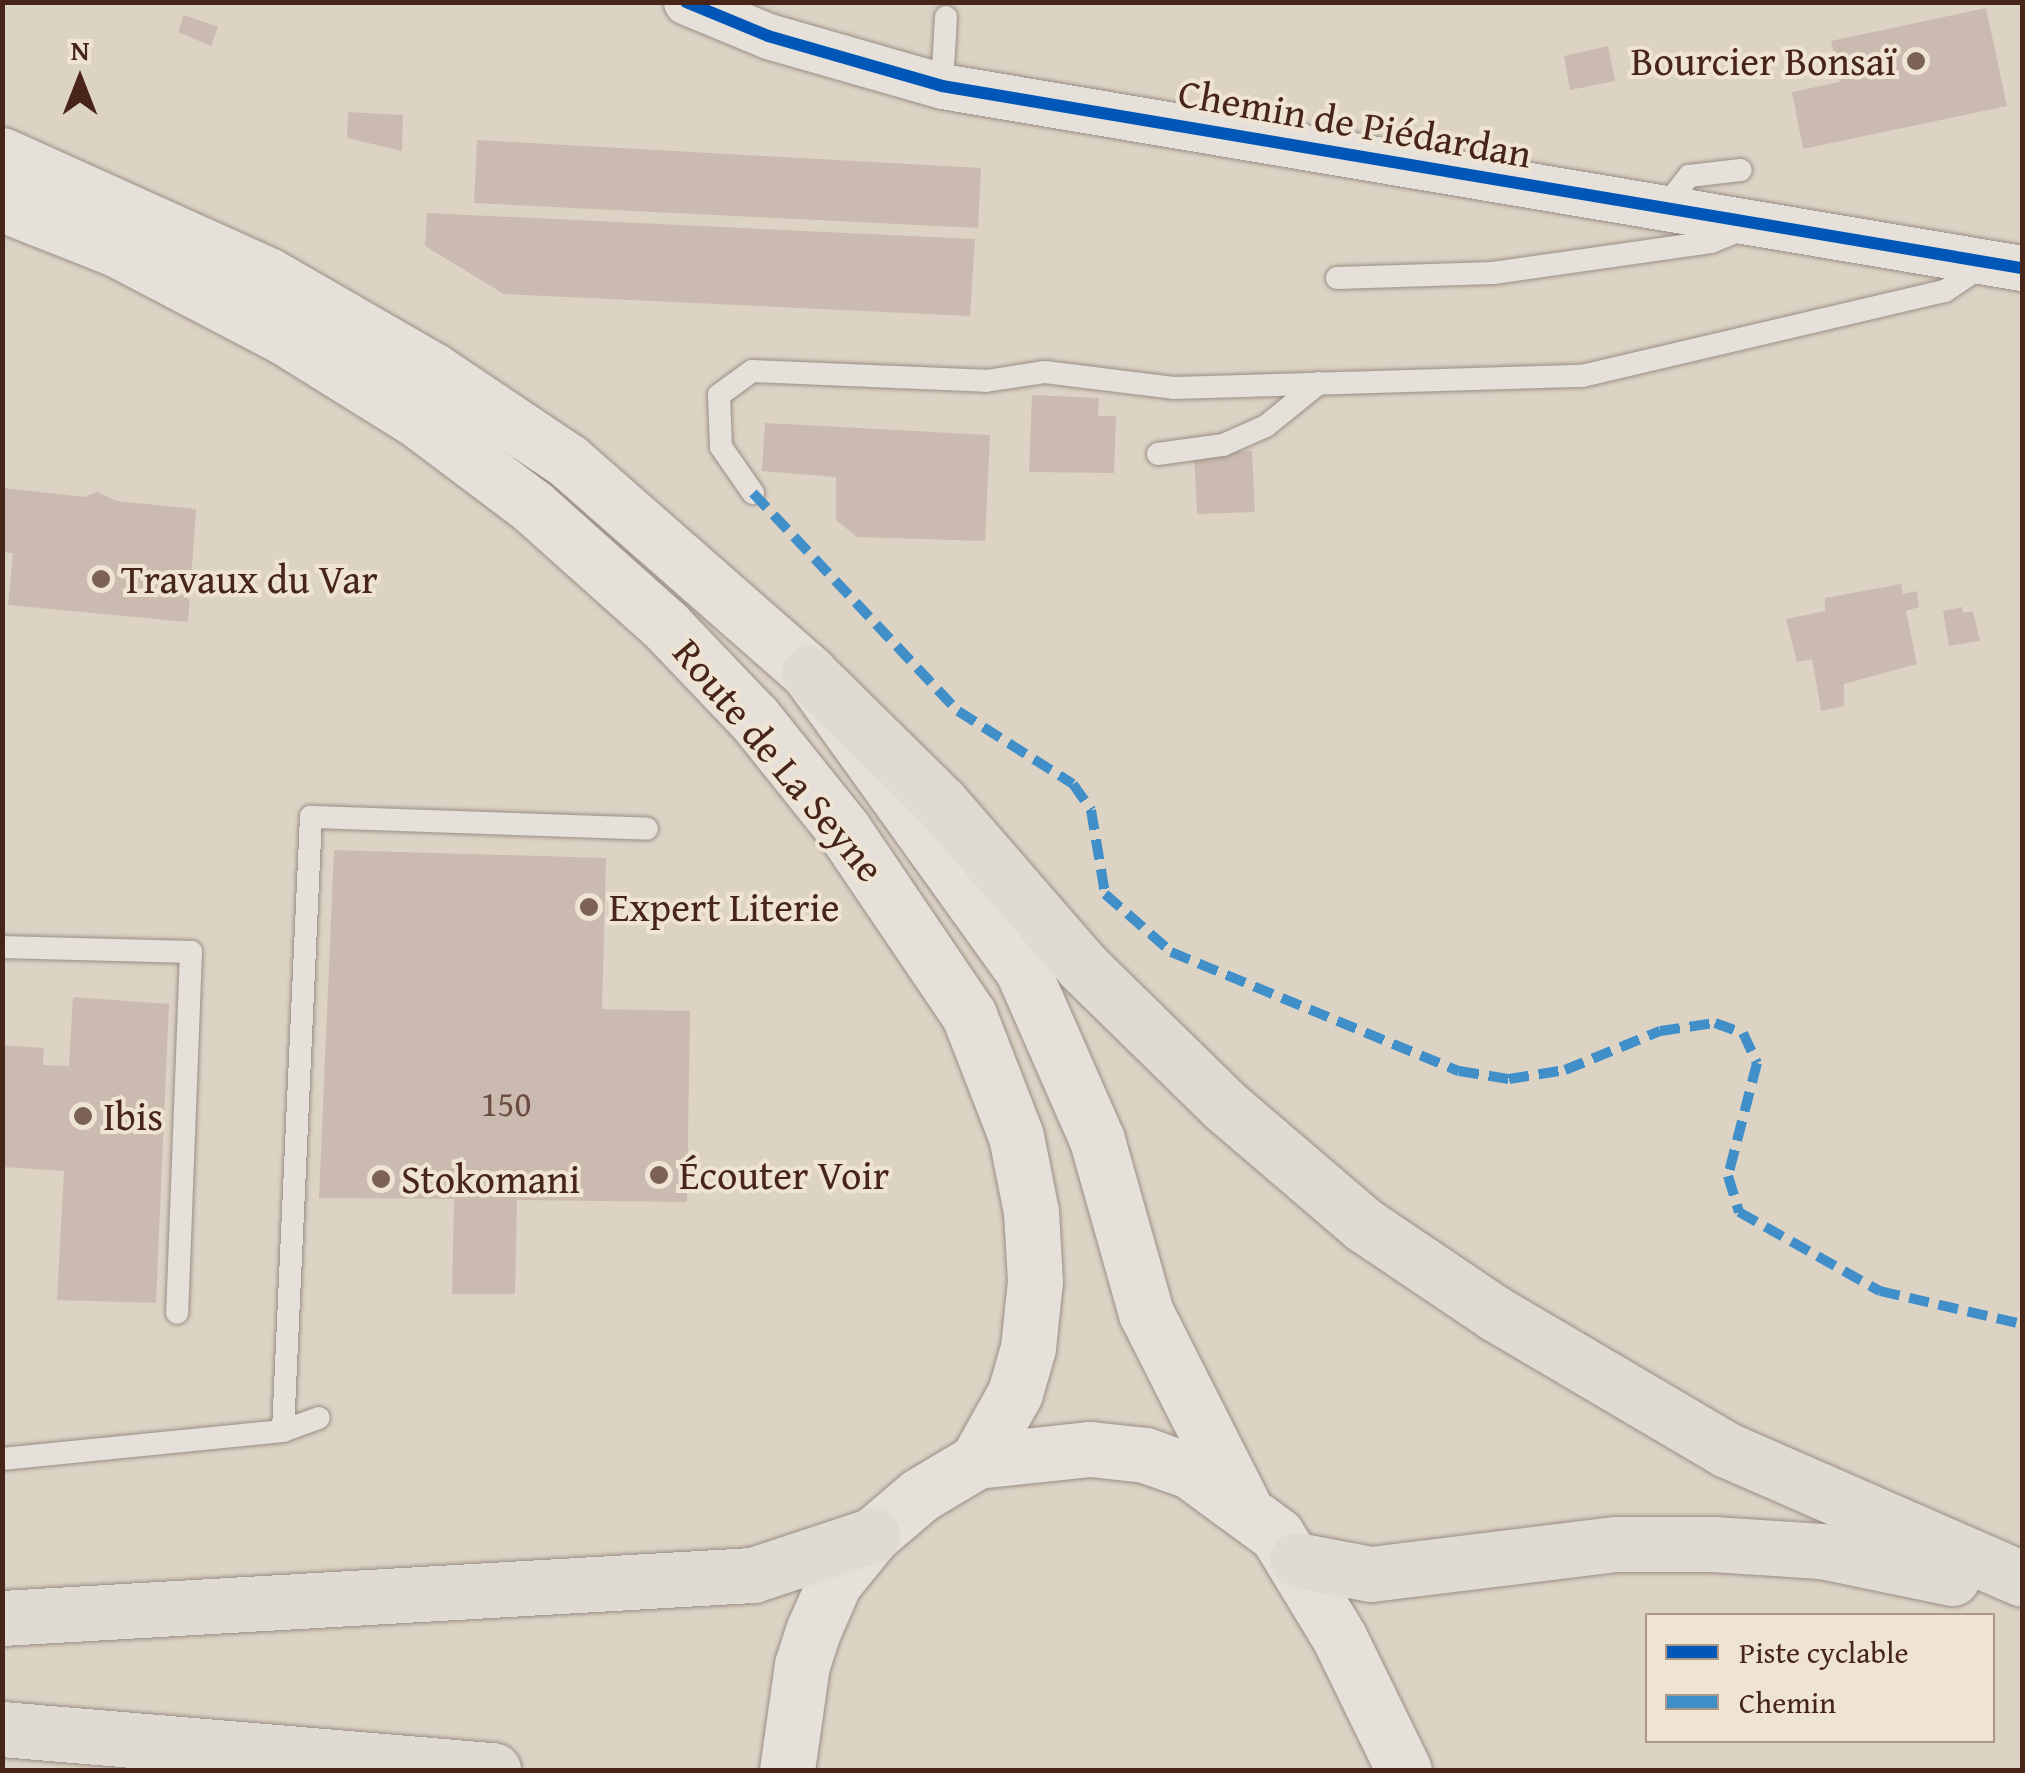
<!DOCTYPE html>
<html>
<head>
<meta charset="utf-8">
<style>
	body { margin:0 }
	#map { position:relative; width:2025px; height:1773px; overflow:hidden; background:#ddd3c5; font-family:"Gentium Book Plus",serif }
	div>[style] { position:absolute }
	[style*='--x'] { left:calc(var(--x)*1px); top:calc(var(--y)*1px); width:calc(var(--w)*1px); rotate:calc(var(--a)*1deg) }
	.building>* { inset:0; background:#cbbab0 }
	.roads { filter:drop-shadow(0 0 2px #998e85) drop-shadow(0 0 2px #998e85) }
	.lane>* { height:22px; margin:-11px; padding:0 11px; transform-origin:11px; border-radius:11px; background:#e5e0d9 }
	.street>* { height:45px; margin:-22.5px; padding:0 22.5px; transform-origin:22.5px; border-radius:22.5px; background:#e5e0d9 }
	.secondary>* { height:55px; margin:-27.5px; padding:0 27.5px; transform-origin:27.5px; border-radius:27.5px; background:#e5e0d9 }
	.highway>* { height:55px; margin:-27.5px; padding:0 27.5px; transform-origin:27.5px; border-radius:27.5px; background:#e0dbd2 }
	.quiet>* { height:10px; margin-top:-5px; transform-origin:0; background:repeating-linear-gradient(90deg,#418fc9 0 20px,transparent 0 30px) }
	.cycleway>* { height:12px; margin:-6px; padding:0 6px; transform-origin:6px; border-radius:6px; background:#0057b8 }
	.dots>* { width:28px; height:28px; translate:-50% -50%; box-sizing:border-box; border:5px solid #efe4d3; border-radius:50% }
	span { translate:-50% -50%; white-space:nowrap; text-align:center; line-height:1.15; -webkit-text-stroke:8px #efe4d3; paint-order:stroke }
	.number-label { font-size:35px; color:#6a4c40 }
	.number-label span { -webkit-text-stroke-width:0 }
	.poi-label { font-size:40px; color:#482519 }
	.right { translate:-100% -50%; text-align:right }
	.left { translate:0 -50%; text-align:left }
	.street-label { font-size:40px; color:#482519 }
	.frame { position:absolute; inset:0; border:5px solid #482519; pointer-events:none }
	.legend { position:absolute; left:1645px; top:1613px; width:350px; height:130px; box-sizing:border-box; background:#efe4d3; border:2px solid #ac9889; margin:0; padding:12px 18px; list-style:none; font-size:30px; color:#482519 }
	.legend li { display:flex; align-items:center; gap:20px; height:50px }
	.legend b { width:50px; border:2px solid #ac9889 }
	.north { position:absolute; left:30px; top:30px; width:100px; height:100px; -webkit-text-stroke:8px #efe4d3; paint-order:stroke; rotate:0deg; font-size:28px; font-weight:700; line-height:40px; text-align:center; color:#482519 }
	.north::after { content:''; display:block; margin:auto; width:35px; height:45px; background:#482519; clip-path:polygon(50% 0,100% 100%,50% 72%,0 100%) }
</style>
</head>
<body>
<div id="map">
	<div class="building">
		<div style="clip-path:polygon(1986px 8px,2007px 106px,1803px 149px,1792px 92px,1840px 82px,1831px 41px)"></div>
		<div style="clip-path:polygon(184px 15px,218px 27px,211px 46px,178px 32px)"></div>
		<div style="clip-path:polygon(1608px 46px,1615px 81px,1570px 90px,1564px 56px)"></div>
		<div style="clip-path:polygon(348px 112px,403px 115px,402px 151px,347px 138px)"></div>
		<div style="clip-path:polygon(477px 140px,981px 168px,978px 228px,474px 203px)"></div>
		<div style="clip-path:polygon(427px 213px,975px 239px,970px 316px,504px 294px,425px 246px)"></div>
		<div style="clip-path:polygon(1032px 395px,1099px 398px,1098px 416px,1116px 416px,1114px 473px,1029px 472px)"></div>
		<div style="clip-path:polygon(765px 423px,990px 435px,985px 541px,857px 537px,836px 520px,836px 477px,762px 471px)"></div>
		<div style="clip-path:polygon(1252px 451px,1255px 512px,1197px 514px,1194px 453px)"></div>
		<div style="clip-path:polygon(2px 488px,85px 497px,97px 492px,117px 501px,196px 509px,188px 622px,8px 605px,13px 553px,2px 552px)"></div>
		<div style="clip-path:polygon(1901px 584px,1903px 594px,1917px 591px,1919px 607px,1906px 611px,1917px 664px,1844px 684px,1844px 706px,1821px 711px,1812px 659px,1797px 662px,1786px 619px,1825px 611px,1825px 598px)"></div>
		<div style="clip-path:polygon(1962px 607px,1963px 613px,1973px 611px,1980px 641px,1949px 646px,1943px 611px)"></div>
		<div style="clip-path:polygon(334px 850px,606px 858px,602px 1009px,690px 1011px,687px 1202px,517px 1200px,515px 1294px,452px 1294px,454px 1199px,319px 1198px)"></div>
		<div style="clip-path:polygon(73px 997px,169px 1004px,156px 1303px,57px 1300px,64px 1171px,2px 1167px,2px 1045px,44px 1048px,43px 1065px,69px 1066px)"></div>
	</div>
	<div class="roads">
		<div class="lane">
			<div style="--x:942;--y:86;--w:69;--a:-86.7"></div>
			<div style="--x:1663;--y:209;--w:42;--a:-51.8"></div>
			<div style="--x:1689;--y:176;--w:52;--a:-6.6"></div>
			<div style="--x:1337;--y:278;--w:156;--a:-1.8"></div>
			<div style="--x:1493;--y:273;--w:220;--a:-8.1"></div>
			<div style="--x:1711;--y:242;--w:35;--a:-22"></div>
			<div style="--x:1158;--y:454;--w:66;--a:-7.9"></div>
			<div style="--x:1223;--y:445;--w:47;--a:-23.8"></div>
			<div style="--x:1266;--y:426;--w:68;--a:-39.1"></div>
			<div style="--x:753;--y:493;--w:56;--a:-124.8"></div>
			<div style="--x:721;--y:447;--w:52;--a:-92.2"></div>
			<div style="--x:719;--y:395;--w:41;--a:-36"></div>
			<div style="--x:752;--y:371;--w:234;--a:2.4"></div>
			<div style="--x:986;--y:381;--w:60;--a:-8.7"></div>
			<div style="--x:1045;--y:372;--w:129;--a:7.1"></div>
			<div style="--x:1173;--y:388;--w:409;--a:-1.7"></div>
			<div style="--x:1582;--y:376;--w:373;--a:-13.2"></div>
			<div style="--x:1945;--y:291;--w:48;--a:-34"></div>
			<div style="--x:2;--y:947;--w:189;--a:1.5"></div>
			<div style="--x:191;--y:952;--w:361;--a:92.2"></div>
			<div style="--x:283;--y:1431;--w:615;--a:-87.39"></div>
			<div style="--x:311;--y:817;--w:336;--a:2"></div>
			<div style="--x:2;--y:1459;--w:282;--a:-5.7"></div>
			<div style="--x:283;--y:1431;--w:38;--a:-20"></div>
		</div>
		<div class="street">
			<div style="--x:686;--y:2;--w:89;--a:22.5"></div>
			<div style="--x:768;--y:36;--w:181;--a:16"></div>
			<div style="--x:942;--y:86;--w:1095;--a:9.57"></div>
		</div>
		<div class="secondary">
			<div style="--x:2;--y:155;--w:292;--a:24.3"></div>
			<div style="--x:268;--y:275;--w:192;--a:30"></div>
			<div style="--x:434;--y:371;--w:161;--a:33.9"></div>
			<div style="--x:568;--y:461;--w:321;--a:41.3"></div>
			<div style="--x:809;--y:673;--w:365;--a:54.3"></div>
			<div style="--x:1022;--y:969;--w:187;--a:66.3"></div>
			<div style="--x:1097;--y:1140;--w:180;--a:74.2"></div>
			<div style="--x:1146;--y:1313;--w:215;--a:63.2"></div>
			<div style="--x:2;--y:204;--w:123;--a:21.5"></div>
			<div style="--x:116;--y:249;--w:190;--a:27.6"></div>
			<div style="--x:284;--y:337;--w:159;--a:31.9"></div>
			<div style="--x:419;--y:421;--w:141;--a:37"></div>
			<div style="--x:532;--y:506;--w:178;--a:41.8"></div>
			<div style="--x:665;--y:625;--w:129;--a:46.3"></div>
			<div style="--x:754;--y:718;--w:142;--a:51.3"></div>
			<div style="--x:843;--y:829;--w:225;--a:55.9"></div>
			<div style="--x:969;--y:1015;--w:130;--a:68.8"></div>
			<div style="--x:1016;--y:1136;--w:77;--a:78.8"></div>
			<div style="--x:1031;--y:1212;--w:69;--a:86.7"></div>
			<div style="--x:1035;--y:1281;--w:67;--a:96"></div>
			<div style="--x:1028;--y:1348;--w:47;--a:106.1"></div>
			<div style="--x:1015;--y:1393;--w:78;--a:119.2"></div>
			<div style="--x:787;--y:1770;--w:106;--a:-81.9"></div>
			<div style="--x:802;--y:1665;--w:38;--a:-72"></div>
			<div style="--x:814;--y:1629;--w:50;--a:-66.5"></div>
			<div style="--x:834;--y:1583;--w:62;--a:-50.9"></div>
			<div style="--x:873;--y:1535;--w:62;--a:-40.4"></div>
			<div style="--x:920;--y:1495;--w:66;--a:-30.8"></div>
			<div style="--x:977;--y:1461;--w:114;--a:-6.1"></div>
			<div style="--x:1090;--y:1449;--w:55;--a:6.2"></div>
			<div style="--x:1145;--y:1455;--w:48;--a:19.6"></div>
			<div style="--x:1190;--y:1471;--w:108;--a:36.3"></div>
			<div style="--x:1277;--y:1535;--w:119;--a:58.7"></div>
			<div style="--x:1339;--y:1637;--w:148;--a:64"></div>
		</div>
		<div class="highway">
			<div style="--x:809;--y:673;--w:185;--a:44.6"></div>
			<div style="--x:941;--y:803;--w:216;--a:49.1"></div>
			<div style="--x:1082;--y:966;--w:200;--a:44.4"></div>
			<div style="--x:1225;--y:1106;--w:183;--a:40.6"></div>
			<div style="--x:1364;--y:1225;--w:159;--a:34"></div>
			<div style="--x:1496;--y:1314;--w:268;--a:30.5"></div>
			<div style="--x:1727;--y:1450;--w:322;--a:23.6"></div>
			<div style="--x:1297;--y:1560;--w:75;--a:10.7"></div>
			<div style="--x:1371;--y:1574;--w:247;--a:-7"></div>
			<div style="--x:1616;--y:1544;--w:97;--a:0"></div>
			<div style="--x:1713;--y:1544;--w:108;--a:3.7"></div>
			<div style="--x:1821;--y:1551;--w:134;--a:11.6"></div>
			<div style="--x:2;--y:1618;--w:752;--a:-3.28"></div>
			<div style="--x:753;--y:1575;--w:126;--a:-18.4"></div>
			<div style="--x:2;--y:1729;--w:493;--a:4.8"></div>
		</div>
	</div>
	<div class="quiet">
		<div style="--x:753;--y:493;--w:299;--a:46.8"></div>
		<div style="--x:958;--y:711;--w:136;--a:32.4"></div>
		<div style="--x:1073;--y:784;--w:32;--a:55"></div>
		<div style="--x:1091;--y:810;--w:85;--a:80.5"></div>
		<div style="--x:1105;--y:894;--w:88;--a:41.3"></div>
		<div style="--x:1171;--y:952;--w:312;--a:22.5"></div>
		<div style="--x:1459;--y:1071;--w:51;--a:9.1"></div>
		<div style="--x:1509;--y:1079;--w:57;--a:-9.1"></div>
		<div style="--x:1565;--y:1070;--w:103;--a:-22.3"></div>
		<div style="--x:1660;--y:1031;--w:56;--a:-8.3"></div>
		<div style="--x:1715;--y:1023;--w:30;--a:20"></div>
		<div style="--x:1743;--y:1033;--w:33;--a:65"></div>
		<div style="--x:1757;--y:1063;--w:117;--a:104.4"></div>
		<div style="--x:1728;--y:1176;--w:38;--a:73"></div>
		<div style="--x:1739;--y:1212;--w:162;--a:29.3"></div>
		<div style="--x:1880;--y:1291;--w:146;--a:13.1"></div>
	</div>
	<div class="cycleway">
		<div style="--x:686;--y:2;--w:89;--a:22.5"></div>
		<div style="--x:768;--y:36;--w:181;--a:16"></div>
		<div style="--x:942;--y:86;--w:1095;--a:9.57"></div>
	</div>
	<div class="dots">
		<div style="left:1916px;top:61px;background:#7c6255"></div>
		<div style="left:101px;top:579px;background:#7c6255"></div>
		<div style="left:589px;top:907px;background:#7c6255"></div>
		<div style="left:83px;top:1116px;background:#7c6255"></div>
		<div style="left:659px;top:1175px;background:#7c6255"></div>
		<div style="left:381px;top:1179px;background:#7c6255"></div>
	</div>
	<div class="number-label">
		<span style="left:506px;top:1104px">150</span>
	</div>
	<div class="poi-label">
		<span class="right" style="left:1896px;top:61px">Bourcier Bonsaï</span>
		<span class="left" style="left:121px;top:579px">Travaux du Var</span>
		<span class="left" style="left:609px;top:907px">Expert Literie</span>
		<span class="left" style="left:103px;top:1116px">Ibis</span>
		<span class="left" style="left:679px;top:1175px">Écouter Voir</span>
		<span class="left" style="left:401px;top:1179px">Stokomani</span>
	</div>
	<div class="street-label">
		<span style="left:1355px;top:123px;rotate:10deg">Chemin de Piédardan</span>
		<span style="left:779px;top:760px;rotate:50deg">Route de La Seyne</span>
	</div>
	<div class="frame"></div>
	<ul class="legend">
	<li><b style="height:12px;background:#0057b8"></b>Piste cyclable</li>
	<li><b style="height:12px;background:#418fc9"></b>Chemin</li>
	</ul>
	<div class="north">N</div>
</div>
</body>
</html>
